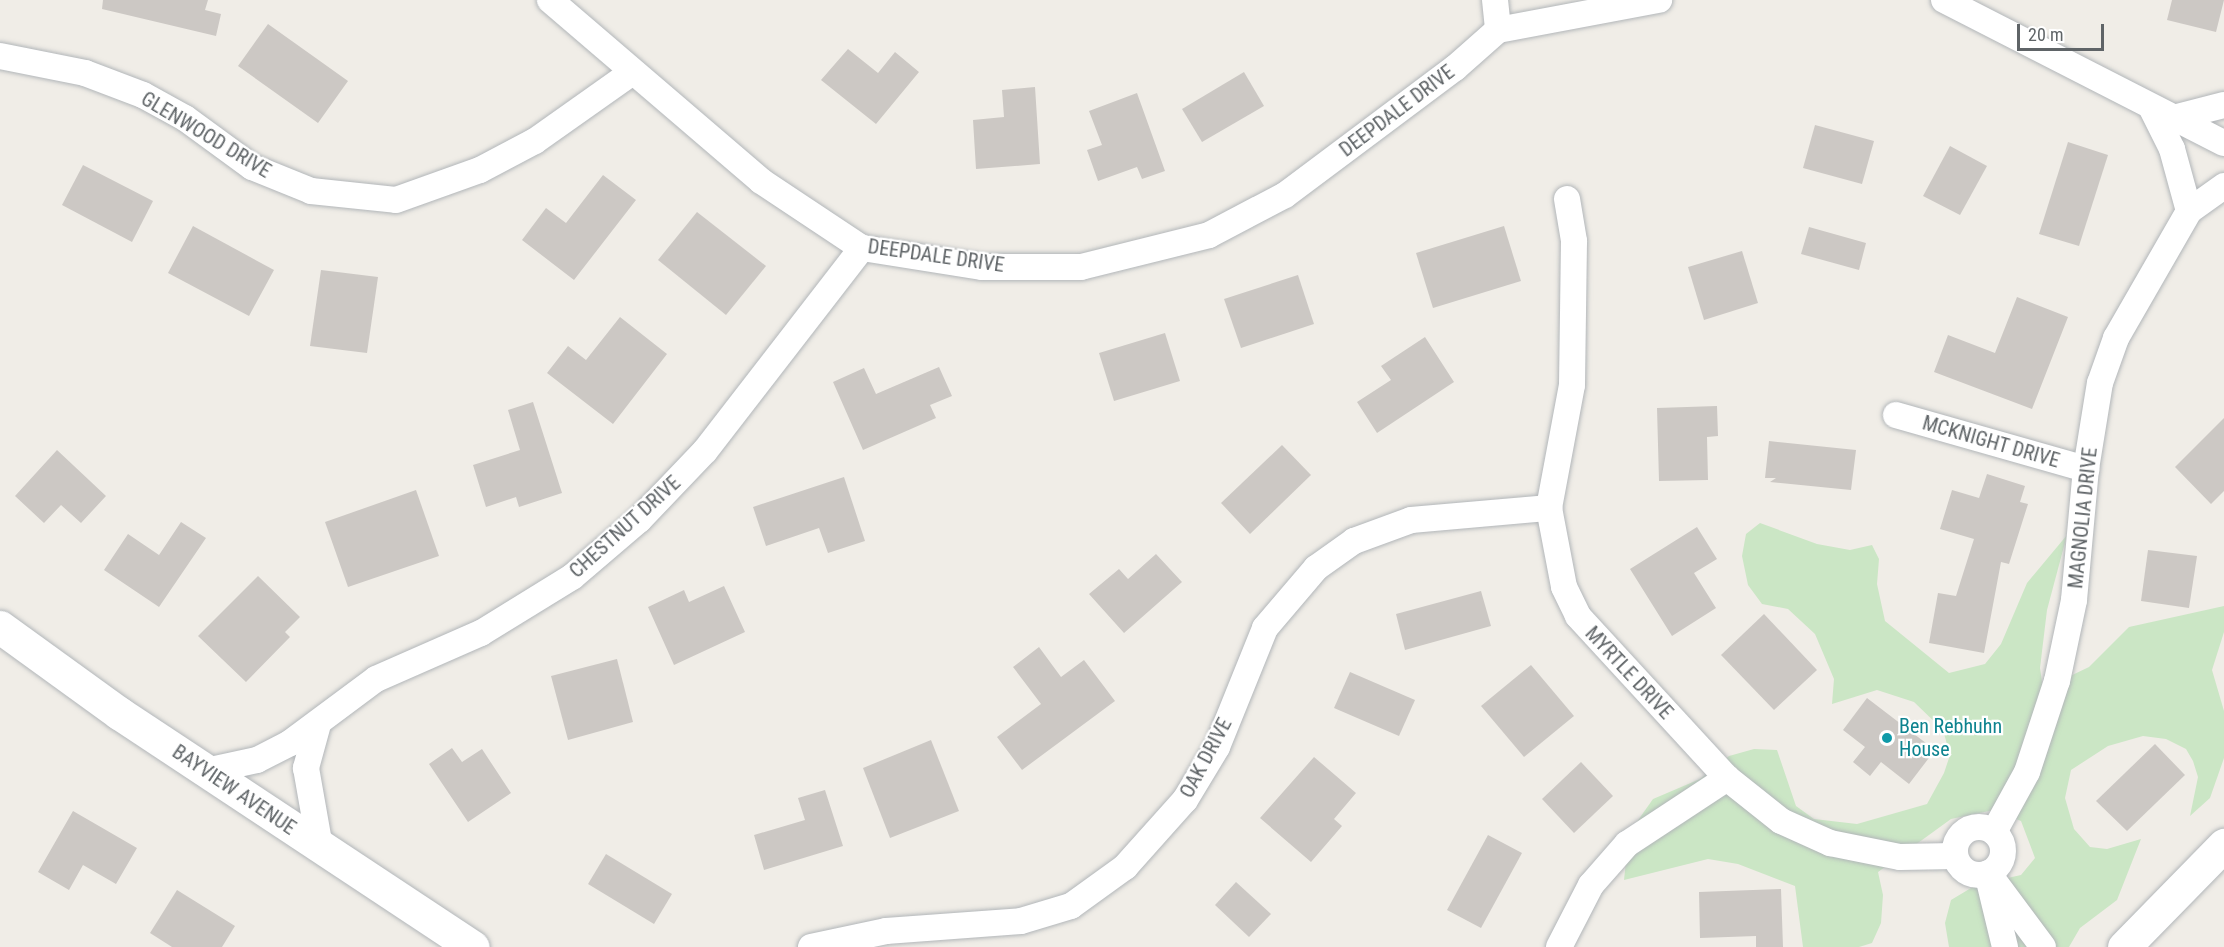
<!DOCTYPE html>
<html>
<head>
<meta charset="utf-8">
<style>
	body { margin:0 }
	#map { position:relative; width:2224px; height:947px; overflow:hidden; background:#f0ede7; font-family:"Roboto Condensed",sans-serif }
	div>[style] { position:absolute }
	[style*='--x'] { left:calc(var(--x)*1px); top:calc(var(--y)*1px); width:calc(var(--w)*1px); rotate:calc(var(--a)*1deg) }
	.green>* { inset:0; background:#cbe6c5 }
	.building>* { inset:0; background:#ccc8c4 }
	.roads { filter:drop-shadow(0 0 2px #b2b6b9) drop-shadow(0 0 2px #b2b6b9) }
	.street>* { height:26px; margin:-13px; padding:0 13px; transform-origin:13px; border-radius:13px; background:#fff }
	.street>.ring { margin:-13px; padding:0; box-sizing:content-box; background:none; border:26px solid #fff; border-radius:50% }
	.secondary>* { height:33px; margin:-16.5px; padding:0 16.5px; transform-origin:16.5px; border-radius:16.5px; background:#fff }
	.dots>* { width:16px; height:16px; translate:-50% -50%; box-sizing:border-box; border:3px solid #fff; border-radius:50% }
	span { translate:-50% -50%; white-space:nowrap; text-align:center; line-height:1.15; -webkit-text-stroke:4.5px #fff; paint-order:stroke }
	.street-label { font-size:20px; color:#5f6467 }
	.culture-label { font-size:20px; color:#0d838f }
	.left { translate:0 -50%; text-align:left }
	.scale { position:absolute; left:2017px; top:24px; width:87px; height:27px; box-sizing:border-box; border:3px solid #5f6467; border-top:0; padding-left:8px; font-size:18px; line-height:21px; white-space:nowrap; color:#5f6467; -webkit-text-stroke:4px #fff; paint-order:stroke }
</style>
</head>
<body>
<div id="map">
	<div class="green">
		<div style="clip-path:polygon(1760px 523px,1817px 544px,1850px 550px,1872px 545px,1879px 559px,1877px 584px,1885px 621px,1949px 673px,1985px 664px,2001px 644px,2027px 583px,2067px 535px,2047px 610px,2040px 668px,2043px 689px,2089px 667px,2129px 627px,2224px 606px,2224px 632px,2212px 670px,2224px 711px,2224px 758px,2210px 798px,2190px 816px,2198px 777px,2193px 761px,2186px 749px,2166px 739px,2143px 736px,2108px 746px,2071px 770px,2065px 798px,2074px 829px,2090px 847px,2107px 849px,2141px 839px,2117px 900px,2080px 928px,2069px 947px,1949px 947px,1945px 923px,1951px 900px,1976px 885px,2021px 875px,2035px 858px,2021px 821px,1994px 810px,1951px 819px,1878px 872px,1883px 895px,1881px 923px,1872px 943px,1859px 947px,1803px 947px,1795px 886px,1738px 864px,1708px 859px,1624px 880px,1629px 833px,1653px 799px,1700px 779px,1729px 756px,1754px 749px,1777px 750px,1796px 806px,1814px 819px,1857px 824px,1927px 804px,1944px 773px,1950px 755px,1943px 730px,1914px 702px,1877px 690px,1832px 704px,1834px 679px,1815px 634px,1788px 609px,1762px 604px,1748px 585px,1742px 556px,1746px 534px)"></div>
	</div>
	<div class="building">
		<div style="clip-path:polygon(103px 0,208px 0,205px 10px,221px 14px,216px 36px,102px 9px)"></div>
		<div style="clip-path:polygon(2172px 0,2224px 0,2216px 32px,2167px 20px)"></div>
		<div style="clip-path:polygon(268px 24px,348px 81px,318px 123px,238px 66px)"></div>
		<div style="clip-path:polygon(848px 49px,878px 73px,895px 52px,919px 72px,876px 124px,821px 80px)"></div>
		<div style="clip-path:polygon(1244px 72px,1264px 106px,1202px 142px,1182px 109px)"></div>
		<div style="clip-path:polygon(1035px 87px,1040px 164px,976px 169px,973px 120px,1004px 117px,1002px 90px)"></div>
		<div style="clip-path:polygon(1137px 93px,1165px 171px,1142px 179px,1137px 167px,1098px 181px,1087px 150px,1102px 145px,1089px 111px)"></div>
		<div style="clip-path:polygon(1815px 125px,1874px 141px,1862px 184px,1803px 168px)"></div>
		<div style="clip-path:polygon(2068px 142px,2108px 155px,2079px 246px,2039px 234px)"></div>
		<div style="clip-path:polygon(1950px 146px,1987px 166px,1960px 215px,1923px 196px)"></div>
		<div style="clip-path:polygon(83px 165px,153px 201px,132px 242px,62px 205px)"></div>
		<div style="clip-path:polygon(603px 175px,636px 200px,574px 280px,522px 240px,546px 208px,566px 223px)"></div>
		<div style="clip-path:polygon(697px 212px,766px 266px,726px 315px,658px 260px)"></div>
		<div style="clip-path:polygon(193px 226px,274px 270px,249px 316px,168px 273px)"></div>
		<div style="clip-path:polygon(1504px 226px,1521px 281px,1433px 308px,1416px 253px)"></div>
		<div style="clip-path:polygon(1809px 227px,1866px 243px,1859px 270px,1801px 254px)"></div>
		<div style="clip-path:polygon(1742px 251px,1758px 303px,1704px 320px,1688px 267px)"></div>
		<div style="clip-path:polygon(321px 270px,378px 277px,367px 353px,310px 346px)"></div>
		<div style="clip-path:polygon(1298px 275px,1314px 324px,1241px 348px,1224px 299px)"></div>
		<div style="clip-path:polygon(2017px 297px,2068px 317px,2032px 409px,1934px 372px,1948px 335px,1995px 353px)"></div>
		<div style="clip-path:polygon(620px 317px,667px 354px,613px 424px,547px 373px,568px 346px,586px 360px)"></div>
		<div style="clip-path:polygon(1165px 333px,1180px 381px,1114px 401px,1099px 353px)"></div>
		<div style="clip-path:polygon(1425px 337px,1454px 382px,1377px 433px,1357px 402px,1391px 380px,1381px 366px)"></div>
		<div style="clip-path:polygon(939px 367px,952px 396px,930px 405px,936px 418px,863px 450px,833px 382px,864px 368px,876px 394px)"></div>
		<div style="clip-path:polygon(533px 402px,562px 493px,519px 507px,516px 497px,486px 507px,473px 465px,520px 450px,508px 410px)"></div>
		<div style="clip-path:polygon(1717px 406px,1718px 436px,1707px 437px,1708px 480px,1659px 481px,1657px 408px)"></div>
		<div style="clip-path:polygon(2224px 418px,2224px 491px,2211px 504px,2175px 467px)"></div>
		<div style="clip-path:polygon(1769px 441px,1856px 450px,1851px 490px,1770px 482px,1776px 478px,1765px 478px)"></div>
		<div style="clip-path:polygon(1282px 445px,1311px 475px,1250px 534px,1221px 503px)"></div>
		<div style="clip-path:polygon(57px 450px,106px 496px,81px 523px,61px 505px,44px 523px,15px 496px)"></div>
		<div style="clip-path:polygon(1987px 474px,2025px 486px,2020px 502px,2028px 504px,2009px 564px,2001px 562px,1984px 653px,1929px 643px,1938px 593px,1956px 596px,1974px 539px,1940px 529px,1952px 490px,1979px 498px)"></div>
		<div style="clip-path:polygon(844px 477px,865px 541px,828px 553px,819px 528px,766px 546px,753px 507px)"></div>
		<div style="clip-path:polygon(416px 490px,439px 556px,348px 587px,325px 522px)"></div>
		<div style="clip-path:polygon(181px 522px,206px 538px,159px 607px,104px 570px,128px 534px,159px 555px)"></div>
		<div style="clip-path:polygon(1697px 527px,1717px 559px,1694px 573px,1716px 608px,1672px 636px,1630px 569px)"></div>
		<div style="clip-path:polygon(2148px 550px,2197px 556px,2189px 608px,2141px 601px)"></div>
		<div style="clip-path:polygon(1156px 554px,1182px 582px,1124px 633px,1089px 594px,1119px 569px,1128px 579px)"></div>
		<div style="clip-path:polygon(258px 576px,300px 617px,285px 632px,290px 637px,246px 682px,198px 636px)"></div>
		<div style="clip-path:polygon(724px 586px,745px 632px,674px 665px,648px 607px,684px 590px,689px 602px)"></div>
		<div style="clip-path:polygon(1481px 591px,1491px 626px,1405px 650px,1396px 614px)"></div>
		<div style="clip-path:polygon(1764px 614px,1817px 670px,1774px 710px,1721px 655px)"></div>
		<div style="clip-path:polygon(1039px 647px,1061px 677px,1084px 660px,1115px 701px,1022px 770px,997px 737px,1041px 704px,1013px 667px)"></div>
		<div style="clip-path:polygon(617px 659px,633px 722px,568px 740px,551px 676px)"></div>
		<div style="clip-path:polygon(1531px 665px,1574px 716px,1524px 757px,1481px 706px)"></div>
		<div style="clip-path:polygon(1350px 672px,1415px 700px,1399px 736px,1334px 708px)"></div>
		<div style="clip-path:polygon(1867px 698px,1935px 750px,1909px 784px,1881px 762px,1870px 776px,1853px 762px,1865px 747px,1843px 730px)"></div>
		<div style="clip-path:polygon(931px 740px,959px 811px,890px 838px,863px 768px)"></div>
		<div style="clip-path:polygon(2155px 744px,2185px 775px,2127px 831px,2096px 801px)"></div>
		<div style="clip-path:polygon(452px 748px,462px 762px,482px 749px,511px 793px,468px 822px,429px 764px)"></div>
		<div style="clip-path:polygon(1314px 757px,1356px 793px,1334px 819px,1342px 826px,1311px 862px,1260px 818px)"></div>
		<div style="clip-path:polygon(1581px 762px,1613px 796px,1574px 833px,1542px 799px)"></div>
		<div style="clip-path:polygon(825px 790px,843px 846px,764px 870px,754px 835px,805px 820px,798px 798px)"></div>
		<div style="clip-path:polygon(73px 811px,137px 848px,116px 884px,83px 865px,69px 890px,38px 872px)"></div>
		<div style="clip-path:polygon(1488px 835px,1522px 853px,1481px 928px,1447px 910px)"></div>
		<div style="clip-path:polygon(606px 854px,672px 894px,654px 924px,588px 884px)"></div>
		<div style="clip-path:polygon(1236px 882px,1271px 914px,1249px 937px,1215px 905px)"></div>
		<div style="clip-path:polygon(1781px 889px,1783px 947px,1756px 947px,1756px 936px,1700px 938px,1699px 892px)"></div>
		<div style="clip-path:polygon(177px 890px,235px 926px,222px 947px,172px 947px,150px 933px)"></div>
	</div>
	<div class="roads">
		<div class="street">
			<div style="--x:550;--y:0;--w:278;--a:40.6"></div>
			<div style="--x:761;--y:181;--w:121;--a:33.6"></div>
			<div style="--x:862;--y:248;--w:121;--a:9"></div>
			<div style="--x:982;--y:267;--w:99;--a:0"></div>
			<div style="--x:1081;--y:267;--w:132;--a:-14"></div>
			<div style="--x:1209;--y:235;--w:86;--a:-27.8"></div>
			<div style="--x:1285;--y:195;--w:212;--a:-36.8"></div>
			<div style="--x:1455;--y:68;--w:57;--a:-41.5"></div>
			<div style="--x:1498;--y:30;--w:164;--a:-10.6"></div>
			<div style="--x:1495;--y:0;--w:30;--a:84"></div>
			<div style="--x:1944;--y:0;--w:314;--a:27.1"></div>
			<div style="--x:0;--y:56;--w:87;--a:11.3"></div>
			<div style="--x:85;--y:73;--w:62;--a:20.8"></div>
			<div style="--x:143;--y:95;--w:48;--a:28.7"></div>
			<div style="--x:185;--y:118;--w:83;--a:36.2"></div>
			<div style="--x:252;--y:167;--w:64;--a:22.1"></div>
			<div style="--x:311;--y:191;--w:85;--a:6"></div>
			<div style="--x:396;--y:200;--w:89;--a:-19.7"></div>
			<div style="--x:480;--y:170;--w:62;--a:-27.8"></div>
			<div style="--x:535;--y:141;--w:118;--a:-35.3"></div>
			<div style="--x:2151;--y:107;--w:47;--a:63.4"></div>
			<div style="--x:2172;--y:149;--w:64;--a:74.7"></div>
			<div style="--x:2173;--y:118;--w:53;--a:-14.3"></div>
			<div style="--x:1567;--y:199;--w:43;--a:80.5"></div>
			<div style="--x:1574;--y:241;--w:144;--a:90.8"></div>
			<div style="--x:1572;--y:385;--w:125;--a:100.6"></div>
			<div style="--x:1549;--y:508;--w:80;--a:79.2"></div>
			<div style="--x:1564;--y:587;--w:32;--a:64"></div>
			<div style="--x:1578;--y:616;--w:220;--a:47.4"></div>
			<div style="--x:1727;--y:778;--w:69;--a:38.5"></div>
			<div style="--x:1781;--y:821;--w:54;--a:24.2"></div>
			<div style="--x:1830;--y:843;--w:71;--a:11.3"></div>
			<div style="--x:1900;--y:857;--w:55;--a:-1"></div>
			<div style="--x:1896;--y:415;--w:198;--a:15.9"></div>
			<div style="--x:318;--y:724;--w:46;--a:105.3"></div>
			<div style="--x:306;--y:768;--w:80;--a:80"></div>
			<div style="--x:206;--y:771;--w:52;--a:-12.2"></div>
			<div style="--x:257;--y:760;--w:37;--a:-27"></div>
			<div style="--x:290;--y:743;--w:107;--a:-36.7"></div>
			<div style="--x:376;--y:679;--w:115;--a:-23.7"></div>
			<div style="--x:481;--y:633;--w:107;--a:-31.6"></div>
			<div style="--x:572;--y:577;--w:88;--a:-40.4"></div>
			<div style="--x:639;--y:520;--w:95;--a:-46.3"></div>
			<div style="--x:705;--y:451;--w:257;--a:-52.3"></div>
			<div class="ring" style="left:1955px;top:827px;width:22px;height:22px"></div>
			<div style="--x:1994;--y:832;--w:68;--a:-61.2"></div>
			<div style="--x:2027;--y:772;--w:96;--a:-71.8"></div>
			<div style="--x:2057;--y:681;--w:83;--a:-78.1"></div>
			<div style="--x:2074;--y:600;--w:132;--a:-84.8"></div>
			<div style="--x:2086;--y:469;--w:87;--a:-80.8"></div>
			<div style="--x:2100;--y:383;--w:48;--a:-70.4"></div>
			<div style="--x:2116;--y:338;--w:146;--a:-60.1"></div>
			<div style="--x:2189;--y:211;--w:43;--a:-35.5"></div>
			<div style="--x:1988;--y:873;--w:92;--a:53.4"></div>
			<div style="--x:1990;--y:885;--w:64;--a:76.4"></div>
			<div style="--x:811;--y:947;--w:77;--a:-12"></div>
			<div style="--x:886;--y:931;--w:135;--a:-4.2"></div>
			<div style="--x:1021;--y:921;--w:52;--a:-16.7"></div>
			<div style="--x:1071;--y:906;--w:67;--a:-35.8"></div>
			<div style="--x:1125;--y:867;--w:90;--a:-48.2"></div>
			<div style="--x:1185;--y:800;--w:62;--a:-58.9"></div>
			<div style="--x:1217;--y:747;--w:128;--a:-68"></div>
			<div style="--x:1265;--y:628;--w:79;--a:-49.6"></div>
			<div style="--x:1316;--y:568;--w:47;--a:-35.4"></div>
			<div style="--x:1354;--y:541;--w:61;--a:-20.2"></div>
			<div style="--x:1411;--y:520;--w:139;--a:-5"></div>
			<div style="--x:1559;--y:947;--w:70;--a:-62.7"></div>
			<div style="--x:1591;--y:885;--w:55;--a:-48.7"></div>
			<div style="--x:1627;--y:844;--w:120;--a:-33.4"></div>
		</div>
		<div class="secondary">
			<div style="--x:0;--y:627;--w:147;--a:35.9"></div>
			<div style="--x:119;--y:713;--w:424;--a:33.5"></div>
			<div style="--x:2124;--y:947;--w:143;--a:-45.6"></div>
		</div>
	</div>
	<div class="dots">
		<div style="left:1887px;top:738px;background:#0f9aa8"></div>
	</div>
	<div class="street-label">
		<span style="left:1397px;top:111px;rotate:-37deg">DEEPDALE DRIVE</span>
		<span style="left:206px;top:135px;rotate:31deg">GLENWOOD DRIVE</span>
		<span style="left:936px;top:256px;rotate:8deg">DEEPDALE DRIVE</span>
		<span style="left:1991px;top:442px;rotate:16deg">MCKNIGHT DRIVE</span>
		<span style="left:2083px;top:518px;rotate:-84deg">MAGNOLIA DRIVE</span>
		<span style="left:625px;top:527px;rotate:-42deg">CHESTNUT DRIVE</span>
		<span style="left:1629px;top:673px;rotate:47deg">MYRTLE DRIVE</span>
		<span style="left:1206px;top:758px;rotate:-62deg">OAK DRIVE</span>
		<span style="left:234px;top:790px;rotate:34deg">BAYVIEW AVENUE</span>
	</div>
	<div class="culture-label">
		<span class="left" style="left:1899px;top:738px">Ben Rebhuhn<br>House</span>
	</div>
	<div class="scale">20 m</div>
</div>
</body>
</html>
